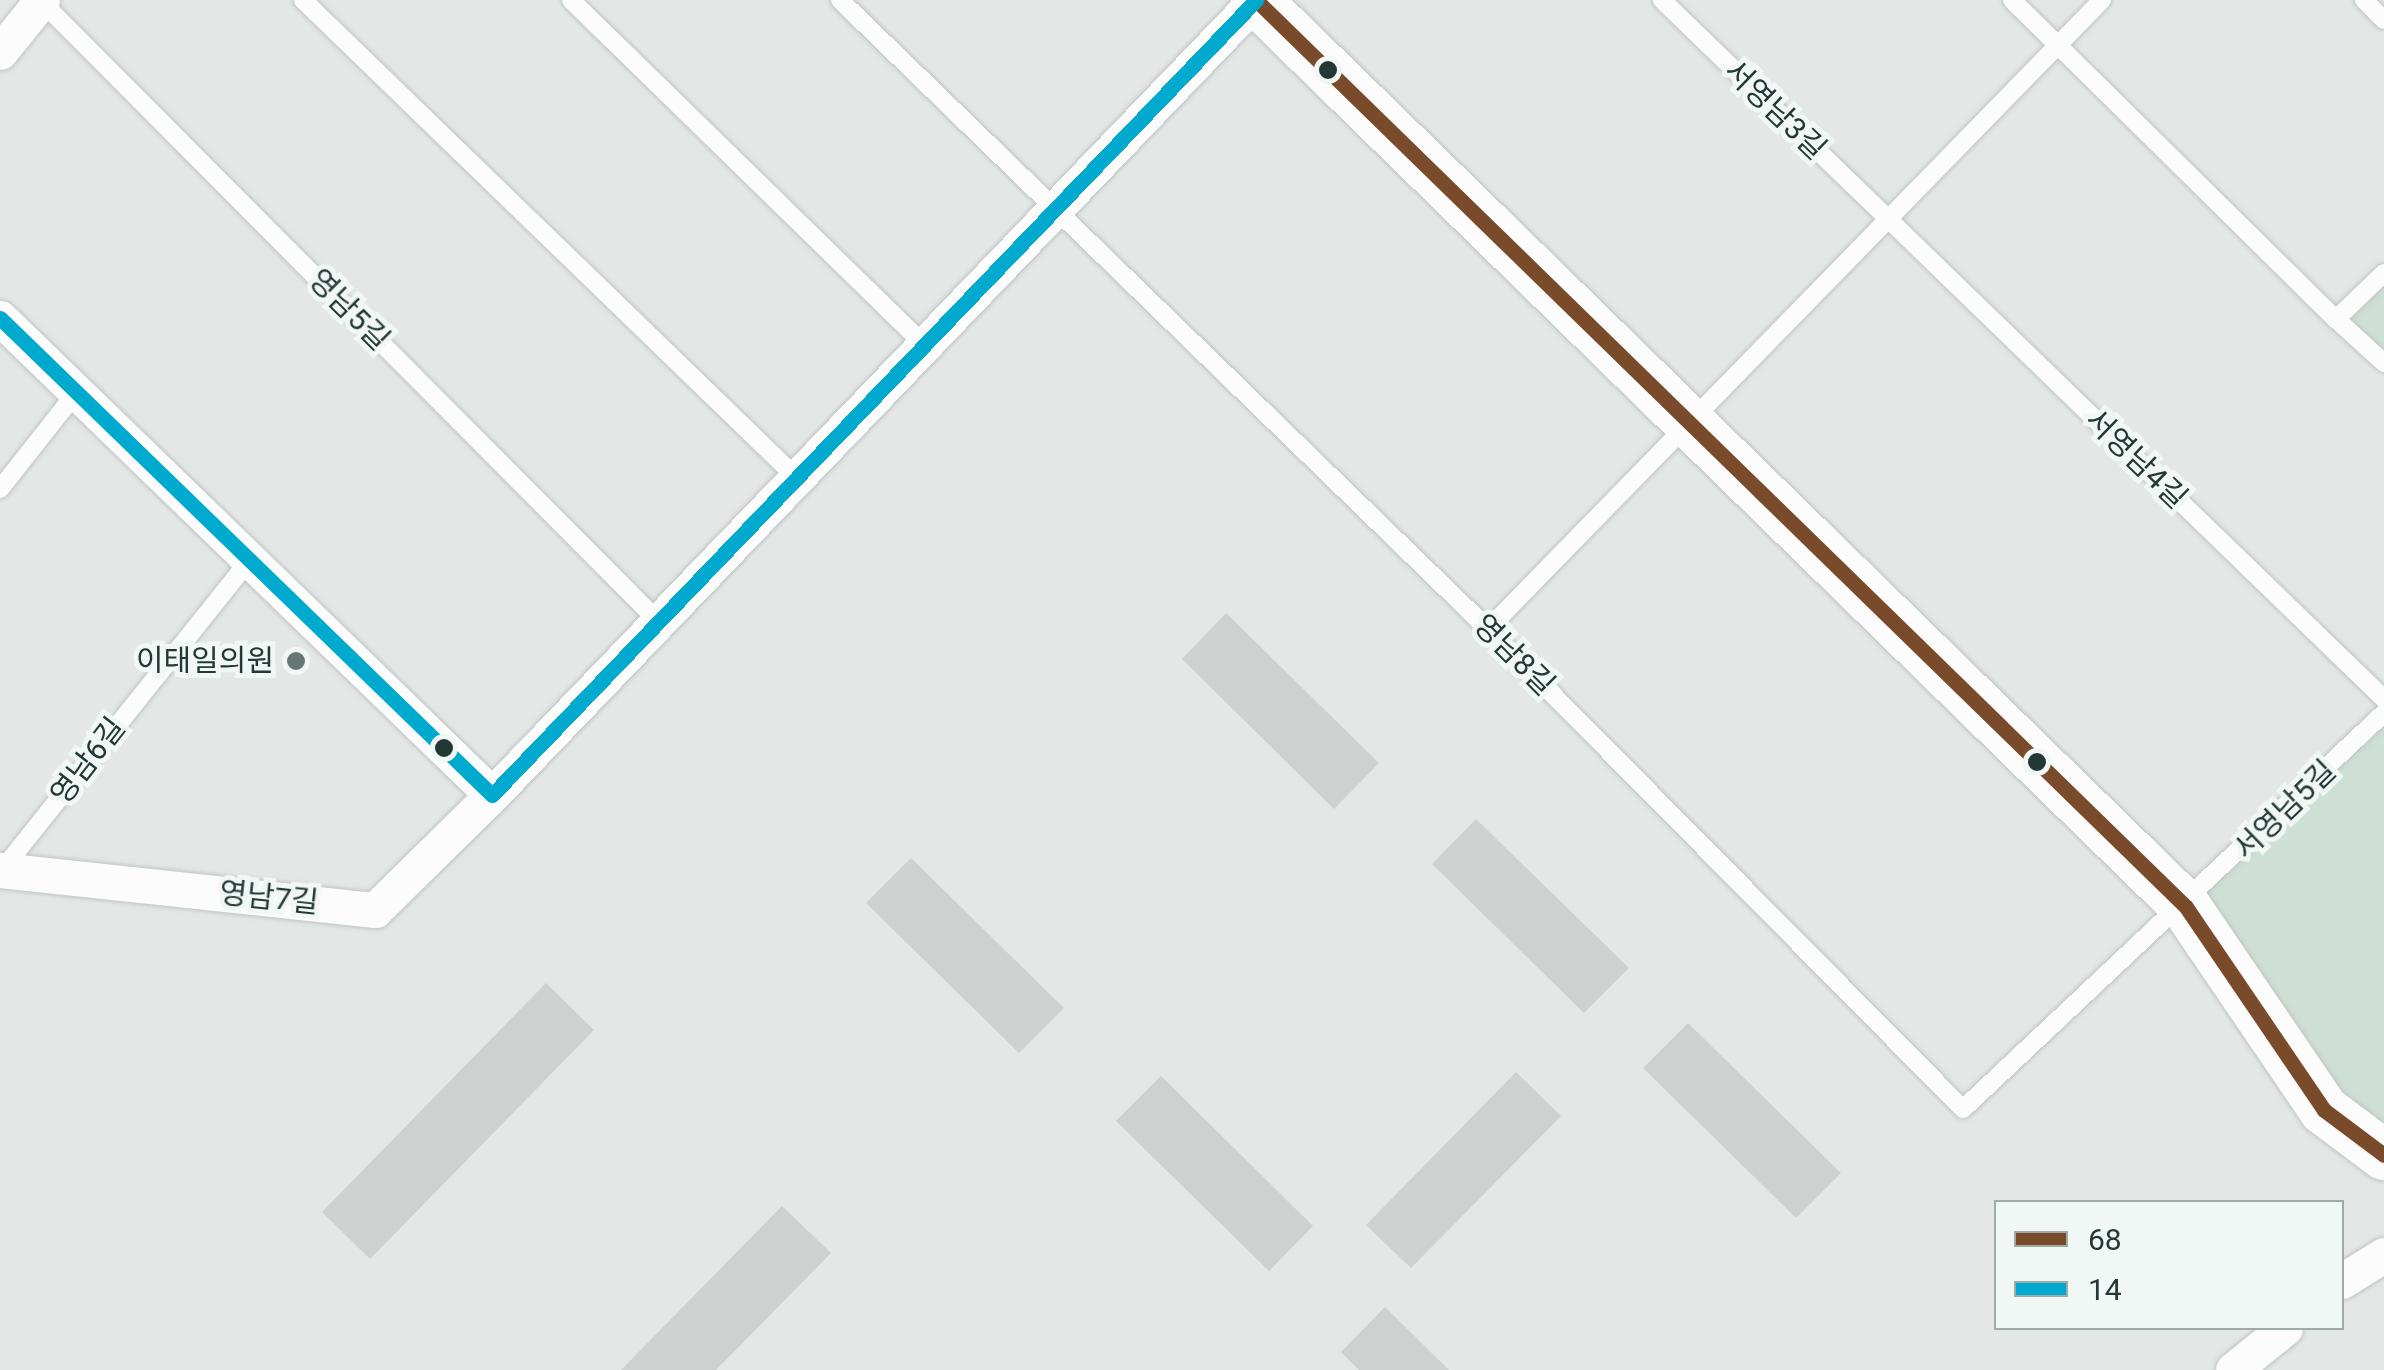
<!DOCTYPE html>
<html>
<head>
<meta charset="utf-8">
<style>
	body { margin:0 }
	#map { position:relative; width:2384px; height:1370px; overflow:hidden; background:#e3e8e6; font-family:Roboto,"Noto Sans KR",sans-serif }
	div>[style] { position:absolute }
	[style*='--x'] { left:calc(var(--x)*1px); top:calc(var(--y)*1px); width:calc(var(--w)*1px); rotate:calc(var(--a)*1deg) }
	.green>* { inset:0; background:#cee0d5 }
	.building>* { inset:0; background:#cdd1d0 }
	.roads { filter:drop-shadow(0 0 2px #c0c5c3) drop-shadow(0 0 2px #c0c5c3) }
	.lane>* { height:18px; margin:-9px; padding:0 9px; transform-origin:9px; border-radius:9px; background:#fbfcfb }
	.street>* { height:35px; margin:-17.5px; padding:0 17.5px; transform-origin:17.5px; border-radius:17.5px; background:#fbfcfb }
	.secondary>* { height:50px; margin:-25px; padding:0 25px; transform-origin:25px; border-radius:25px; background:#fbfcfb }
	.bus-1>* { height:15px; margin:-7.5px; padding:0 7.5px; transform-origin:7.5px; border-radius:7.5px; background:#7a4b2a }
	.bus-2>* { height:15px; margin:-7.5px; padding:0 7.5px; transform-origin:7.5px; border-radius:7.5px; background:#00a9ce }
	.dots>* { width:28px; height:28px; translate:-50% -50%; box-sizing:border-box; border:5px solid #f1f7f4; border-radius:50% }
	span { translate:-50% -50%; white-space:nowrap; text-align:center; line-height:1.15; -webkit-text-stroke:10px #f1f7f4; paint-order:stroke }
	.street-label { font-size:30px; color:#233835 }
	.poi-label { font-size:30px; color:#233835 }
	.right { translate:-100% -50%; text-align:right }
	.legend { position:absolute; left:1994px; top:1200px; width:350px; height:130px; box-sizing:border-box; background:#f1f7f4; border:2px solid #9faba8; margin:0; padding:12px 18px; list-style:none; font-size:30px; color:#233835 }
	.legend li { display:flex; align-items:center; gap:20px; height:50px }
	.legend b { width:50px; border:2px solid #9faba8 }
</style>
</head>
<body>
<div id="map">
	<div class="green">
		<div style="clip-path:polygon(2384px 274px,2384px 363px,2336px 319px)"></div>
		<div style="clip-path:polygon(2384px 715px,2384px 1155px,2186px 907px)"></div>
	</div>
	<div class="building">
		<div style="clip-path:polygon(1226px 613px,1379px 763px,1334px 809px,1182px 659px)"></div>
		<div style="clip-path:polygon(1476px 819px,1629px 968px,1584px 1013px,1432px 864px)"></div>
		<div style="clip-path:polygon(911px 858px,1064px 1008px,1019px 1053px,866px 903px)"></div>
		<div style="clip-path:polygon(546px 983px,594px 1030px,370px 1259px,322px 1212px)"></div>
		<div style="clip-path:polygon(1688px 1023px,1841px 1173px,1796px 1218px,1643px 1068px)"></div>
		<div style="clip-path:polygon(1516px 1072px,1561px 1116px,1411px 1268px,1366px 1225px)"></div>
		<div style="clip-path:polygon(1161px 1076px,1313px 1226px,1269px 1271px,1116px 1121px)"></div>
		<div style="clip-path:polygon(782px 1206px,831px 1253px,716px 1370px,621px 1370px)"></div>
		<div style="clip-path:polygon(1385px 1307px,1449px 1370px,1359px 1370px,1341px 1352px)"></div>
	</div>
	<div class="roads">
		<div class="lane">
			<div style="--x:303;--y:0;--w:687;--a:44.06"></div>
			<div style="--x:571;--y:0;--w:490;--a:44.3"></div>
			<div style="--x:840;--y:0;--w:903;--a:44.15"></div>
			<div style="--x:1488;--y:629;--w:675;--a:45.3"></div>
			<div style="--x:1963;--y:1109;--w:578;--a:-43.25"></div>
			<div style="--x:1662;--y:0;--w:1005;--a:44.07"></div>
			<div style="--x:2012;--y:0;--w:455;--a:44.6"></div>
			<div style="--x:2364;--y:0;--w:28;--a:45"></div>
			<div style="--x:41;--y:1;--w:872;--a:45.14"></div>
			<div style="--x:2384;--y:273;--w:66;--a:136.2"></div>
			<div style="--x:2336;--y:319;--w:65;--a:42.5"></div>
			<div style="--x:0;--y:489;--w:121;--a:-51.7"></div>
			<div style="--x:1488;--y:629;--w:879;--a:-45.69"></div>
			<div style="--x:2;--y:870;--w:398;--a:-51.4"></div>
		</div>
		<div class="street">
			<div style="--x:0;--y:52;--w:67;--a:-51.1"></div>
			<div style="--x:0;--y:318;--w:685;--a:44.11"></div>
			<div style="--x:492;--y:795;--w:1103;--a:-46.14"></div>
			<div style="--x:0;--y:870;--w:377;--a:6.1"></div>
			<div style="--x:375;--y:910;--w:164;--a:-44.5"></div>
			<div style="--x:2342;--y:1281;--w:49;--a:-31.8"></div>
			<div style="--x:2233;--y:1370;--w:67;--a:-38.9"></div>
		</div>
		<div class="secondary">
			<div style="--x:1256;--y:0;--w:1299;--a:44.28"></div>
			<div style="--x:2186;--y:907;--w:245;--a:55.8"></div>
			<div style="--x:2324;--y:1110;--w:75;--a:36.9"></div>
		</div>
	</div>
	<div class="bus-1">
		<div style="--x:1256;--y:0;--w:1299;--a:44.28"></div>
		<div style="--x:2186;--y:907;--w:245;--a:55.8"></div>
		<div style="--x:2324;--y:1110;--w:75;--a:36.9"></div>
	</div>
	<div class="bus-2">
		<div style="--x:0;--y:318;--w:685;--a:44.11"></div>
		<div style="--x:492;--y:795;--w:1103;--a:-46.14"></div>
	</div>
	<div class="dots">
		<div style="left:1328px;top:70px;background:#233835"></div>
		<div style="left:296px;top:661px;background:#667673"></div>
		<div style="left:444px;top:748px;background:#233835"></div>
		<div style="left:2037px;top:762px;background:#233835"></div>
	</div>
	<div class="street-label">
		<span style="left:1775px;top:110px;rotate:44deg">서영남3길</span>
		<span style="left:349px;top:310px;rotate:45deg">영남5길</span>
		<span style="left:2136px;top:459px;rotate:44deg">서영남4길</span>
		<span style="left:1514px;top:655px;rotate:45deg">영남8길</span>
		<span style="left:88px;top:761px;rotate:-52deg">영남6길</span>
		<span style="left:2285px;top:810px;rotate:-44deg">서영남5길</span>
		<span style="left:269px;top:898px;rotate:6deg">영남7길</span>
	</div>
	<div class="poi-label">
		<span class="right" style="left:274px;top:661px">이태일의원</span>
	</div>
	<ul class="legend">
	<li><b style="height:12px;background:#7a4b2a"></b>68</li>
	<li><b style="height:12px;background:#00a9ce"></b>14</li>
	</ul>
</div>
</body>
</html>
